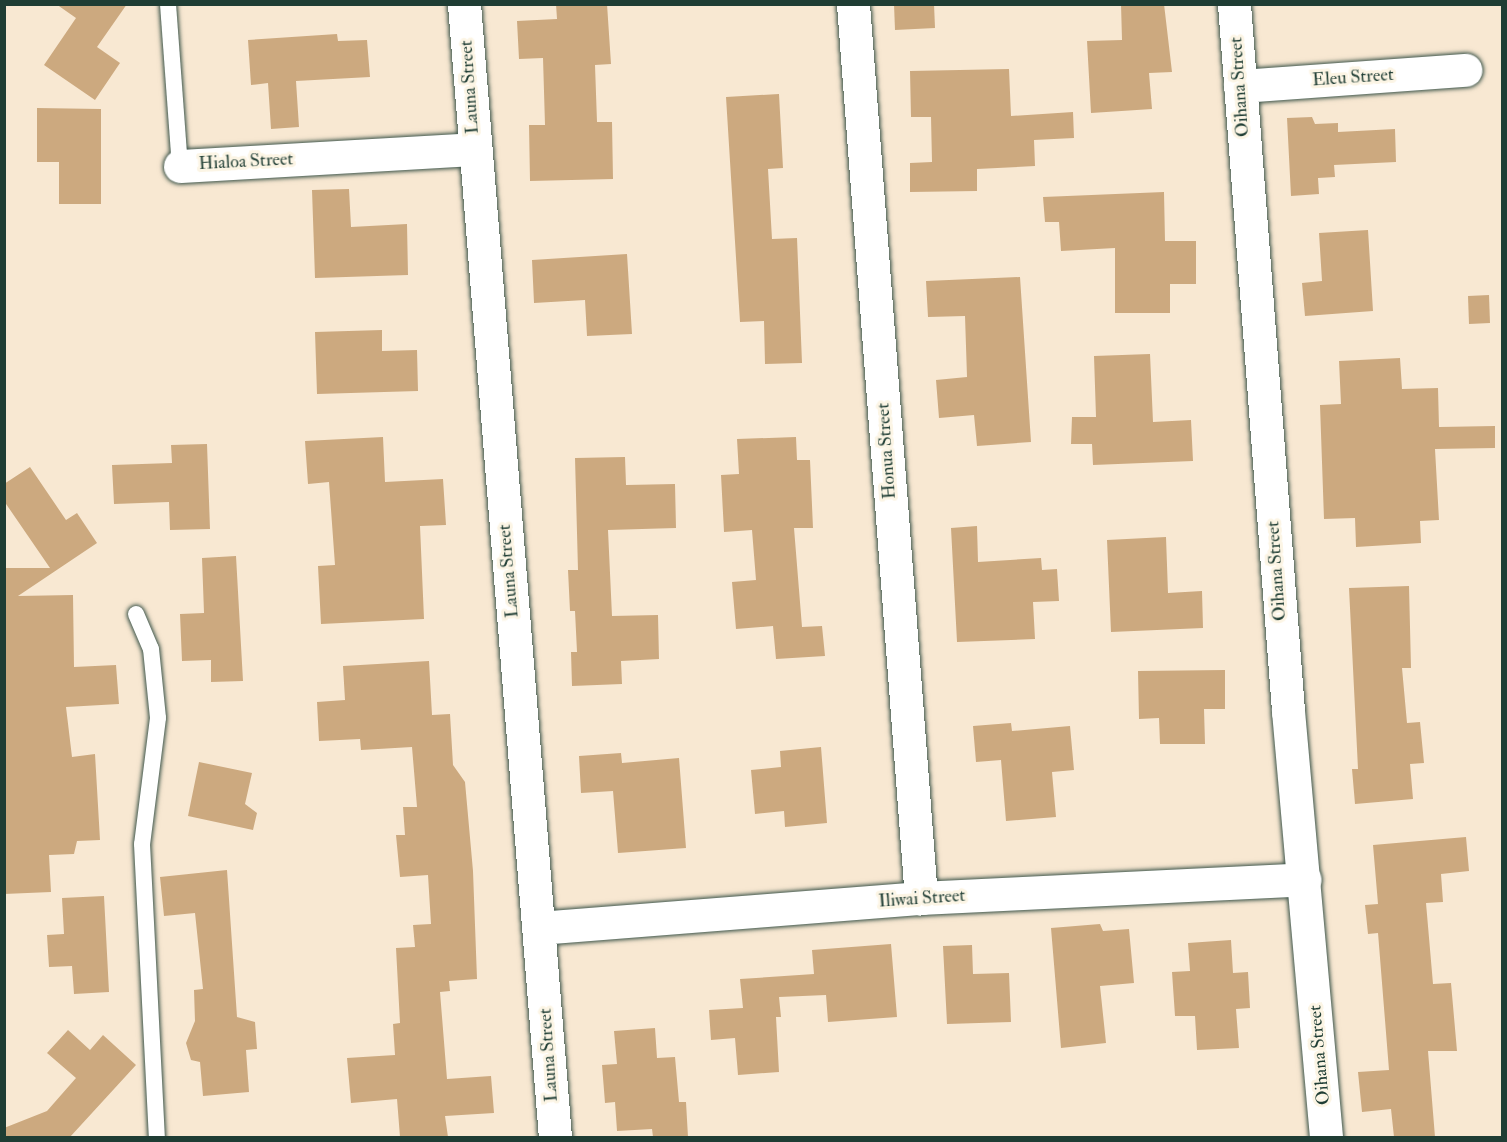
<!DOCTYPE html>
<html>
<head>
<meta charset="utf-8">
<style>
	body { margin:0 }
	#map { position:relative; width:1507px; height:1142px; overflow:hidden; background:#f8e8d2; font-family:"IM FELL Double Pica",serif }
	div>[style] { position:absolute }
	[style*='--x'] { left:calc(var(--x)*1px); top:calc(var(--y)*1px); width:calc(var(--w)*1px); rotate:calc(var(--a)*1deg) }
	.building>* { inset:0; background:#cca97f }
	.roads { filter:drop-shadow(0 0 2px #40574c) drop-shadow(0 0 2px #40574c) }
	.lane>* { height:16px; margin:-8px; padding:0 8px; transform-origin:8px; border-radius:8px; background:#fff }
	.street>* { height:33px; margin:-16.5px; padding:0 16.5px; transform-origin:16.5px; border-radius:16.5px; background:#fff }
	span { translate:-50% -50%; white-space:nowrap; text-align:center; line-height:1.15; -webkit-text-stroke:6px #fcf5e5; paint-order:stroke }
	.street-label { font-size:18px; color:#1f3d34 }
	.frame { position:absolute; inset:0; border:6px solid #1f3d34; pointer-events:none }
</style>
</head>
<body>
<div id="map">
	<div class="building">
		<div style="clip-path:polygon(56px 4px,127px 4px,97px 47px,120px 63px,95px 100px,44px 65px,76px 18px)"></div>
		<div style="clip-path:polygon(556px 4px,607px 4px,611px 64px,595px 65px,597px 122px,612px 122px,613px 179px,530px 181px,529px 125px,545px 125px,543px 58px,519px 59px,517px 21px,557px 19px)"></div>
		<div style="clip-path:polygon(894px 4px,934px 4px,935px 28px,895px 30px)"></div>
		<div style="clip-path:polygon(1121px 4px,1164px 4px,1172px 72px,1149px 73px,1152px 109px,1091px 113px,1087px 41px,1122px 40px)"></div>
		<div style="clip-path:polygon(337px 34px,338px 41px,367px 40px,370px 77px,296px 81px,299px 127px,271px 129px,268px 83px,251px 85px,248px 40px)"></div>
		<div style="clip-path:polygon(1009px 69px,1011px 116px,1073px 112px,1074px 138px,1034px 140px,1035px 166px,977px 169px,977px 191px,910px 192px,910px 163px,932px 162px,931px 117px,911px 117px,910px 71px)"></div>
		<div style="clip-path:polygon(779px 94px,783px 168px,768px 169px,772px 239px,797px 238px,802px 363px,765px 364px,764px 321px,740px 322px,726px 97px)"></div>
		<div style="clip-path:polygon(37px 108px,101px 109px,101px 204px,59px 204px,59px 162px,37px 162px)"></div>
		<div style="clip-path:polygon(1312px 117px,1315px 124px,1338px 123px,1338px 132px,1395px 129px,1396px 162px,1334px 165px,1335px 177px,1318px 178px,1319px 194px,1291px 196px,1287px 118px)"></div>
		<div style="clip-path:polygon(349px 189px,351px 227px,407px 224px,408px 275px,315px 278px,312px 190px)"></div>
		<div style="clip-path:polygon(1164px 192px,1165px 241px,1196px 241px,1196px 284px,1170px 284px,1170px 313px,1115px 313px,1115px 248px,1061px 251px,1059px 222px,1045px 222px,1043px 197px)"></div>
		<div style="clip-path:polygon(1368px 230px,1373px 311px,1305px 316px,1302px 283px,1322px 281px,1319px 233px)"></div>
		<div style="clip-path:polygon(627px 254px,632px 334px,587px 336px,585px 300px,534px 303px,532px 260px)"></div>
		<div style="clip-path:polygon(1020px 277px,1031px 442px,977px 446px,974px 415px,939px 418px,936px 380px,967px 377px,965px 316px,928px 317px,926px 281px)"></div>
		<div style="clip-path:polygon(1489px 295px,1490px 323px,1469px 324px,1468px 296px)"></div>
		<div style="clip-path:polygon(382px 330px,382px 351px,417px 350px,418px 391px,317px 394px,315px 332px)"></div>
		<div style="clip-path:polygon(1150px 354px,1153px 422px,1191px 420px,1193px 461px,1093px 465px,1092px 444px,1071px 444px,1072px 417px,1096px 417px,1094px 356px)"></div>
		<div style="clip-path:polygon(1400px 358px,1402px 389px,1438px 388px,1439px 427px,1495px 426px,1495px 448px,1435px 449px,1439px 520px,1420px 521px,1421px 543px,1356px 547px,1355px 518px,1324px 519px,1320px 405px,1341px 404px,1339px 361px)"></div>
		<div style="clip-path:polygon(383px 437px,385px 482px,443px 479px,446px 525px,420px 526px,424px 619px,321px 624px,318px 566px,335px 565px,329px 482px,308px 484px,305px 441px)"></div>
		<div style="clip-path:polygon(796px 437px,797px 460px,810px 460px,813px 528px,794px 528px,802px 627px,822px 626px,825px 656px,776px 659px,773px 626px,736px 629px,732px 582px,756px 580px,752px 530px,724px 532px,721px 475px,739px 474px,737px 439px)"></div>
		<div style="clip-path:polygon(207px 444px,210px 529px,170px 530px,169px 502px,114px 504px,112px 465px,172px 463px,171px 445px)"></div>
		<div style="clip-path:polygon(625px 457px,626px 485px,675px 484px,676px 528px,608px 530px,612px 616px,658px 615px,659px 659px,621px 661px,622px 684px,572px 686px,571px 652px,577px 652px,575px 611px,570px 611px,568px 570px,578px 570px,575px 458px)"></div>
		<div style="clip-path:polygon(30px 467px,66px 520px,77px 513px,97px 543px,18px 596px,73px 595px,74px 667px,116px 665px,119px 704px,66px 707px,72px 757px,95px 754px,100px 840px,77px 841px,74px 854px,49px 855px,51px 892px,4px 894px,4px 568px,50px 568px,4px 501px,4px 484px)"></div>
		<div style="clip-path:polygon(977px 526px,978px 562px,1041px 558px,1042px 570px,1057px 569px,1059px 601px,1033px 602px,1035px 639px,957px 642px,951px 528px)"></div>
		<div style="clip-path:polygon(1166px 537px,1168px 593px,1202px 591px,1203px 628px,1111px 632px,1107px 540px)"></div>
		<div style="clip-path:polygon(236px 556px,243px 681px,211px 682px,211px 660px,182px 661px,180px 614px,204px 613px,202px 558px)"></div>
		<div style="clip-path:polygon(1409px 586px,1411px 668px,1402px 668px,1407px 723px,1420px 722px,1424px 763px,1410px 764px,1413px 799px,1355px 804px,1352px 769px,1358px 769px,1349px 588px)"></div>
		<div style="clip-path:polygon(429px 661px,432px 715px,450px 714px,453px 765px,465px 782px,473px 871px,477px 979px,449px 981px,450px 991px,440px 992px,447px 1079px,491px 1076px,494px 1113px,445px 1116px,448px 1137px,400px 1137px,397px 1099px,351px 1103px,347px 1058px,395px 1055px,393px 1024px,400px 1023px,396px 948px,415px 947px,413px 925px,431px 924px,428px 875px,400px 877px,396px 835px,405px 835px,403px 807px,417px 807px,412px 747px,361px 750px,360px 739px,319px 741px,317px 702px,345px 700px,343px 666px)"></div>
		<div style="clip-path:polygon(1225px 670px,1225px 709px,1204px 709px,1205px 744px,1160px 744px,1159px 718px,1139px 719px,1138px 671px)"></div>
		<div style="clip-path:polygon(1011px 723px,1012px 731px,1070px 726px,1074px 770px,1052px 772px,1056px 817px,1006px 821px,1001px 760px,976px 762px,973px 726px)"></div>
		<div style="clip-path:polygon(821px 747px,827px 823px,785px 827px,784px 811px,755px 814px,751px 770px,781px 767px,780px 751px)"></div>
		<div style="clip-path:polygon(621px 753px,622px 763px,679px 758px,686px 848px,618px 853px,613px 791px,581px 793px,579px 756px)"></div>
		<div style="clip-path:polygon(199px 762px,252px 773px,245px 804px,257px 813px,253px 830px,188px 816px)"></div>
		<div style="clip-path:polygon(1466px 837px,1469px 871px,1441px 874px,1443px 902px,1426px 903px,1433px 984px,1451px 983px,1457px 1051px,1428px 1051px,1435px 1137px,1394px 1137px,1391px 1109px,1362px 1112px,1358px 1072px,1389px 1070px,1378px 933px,1368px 934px,1365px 905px,1378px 904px,1373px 845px)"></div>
		<div style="clip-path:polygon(227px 870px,237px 1017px,255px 1022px,257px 1049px,246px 1050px,249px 1092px,203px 1096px,200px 1062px,191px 1060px,186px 1043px,195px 1021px,194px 990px,203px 989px,195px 913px,164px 916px,160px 877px)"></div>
		<div style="clip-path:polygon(104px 896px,109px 992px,74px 994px,72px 966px,49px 967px,47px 935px,64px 934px,62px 898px)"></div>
		<div style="clip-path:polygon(1100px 924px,1103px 931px,1129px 929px,1134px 983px,1100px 986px,1106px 1043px,1061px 1048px,1051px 928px)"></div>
		<div style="clip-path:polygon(1231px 940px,1233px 973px,1248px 972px,1250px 1008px,1236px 1009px,1239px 1048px,1197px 1050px,1195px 1016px,1175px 1016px,1172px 972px,1190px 971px,1188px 943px)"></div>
		<div style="clip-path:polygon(891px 944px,897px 1017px,828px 1022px,826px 995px,779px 997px,781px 1017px,776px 1017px,779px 1072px,738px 1075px,735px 1038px,711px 1040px,709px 1010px,743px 1008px,740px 979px,814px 974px,812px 950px)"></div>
		<div style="clip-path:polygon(972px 945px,973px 974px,1009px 973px,1011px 1022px,947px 1024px,943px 946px)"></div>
		<div style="clip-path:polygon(655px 1028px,657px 1058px,675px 1057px,679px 1102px,686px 1102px,688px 1137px,653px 1137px,652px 1129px,617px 1131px,615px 1102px,605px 1103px,602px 1065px,617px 1064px,614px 1031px)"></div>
		<div style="clip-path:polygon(68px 1030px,90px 1050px,103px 1035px,136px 1065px,70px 1137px,4px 1137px,4px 1128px,47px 1111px,76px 1078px,47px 1053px)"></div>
	</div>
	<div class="roads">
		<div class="lane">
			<div style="--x:168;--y:4;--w:162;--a:85.8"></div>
			<div style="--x:136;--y:614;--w:38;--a:67"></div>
			<div style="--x:151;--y:649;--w:69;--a:84.2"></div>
			<div style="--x:158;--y:718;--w:127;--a:97.2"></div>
			<div style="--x:142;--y:844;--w:294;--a:87.1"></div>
		</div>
		<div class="street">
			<div style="--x:464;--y:4;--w:1138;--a:85.41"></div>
			<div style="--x:853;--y:4;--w:897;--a:85.65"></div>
			<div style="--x:1234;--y:4;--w:709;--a:85.63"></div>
			<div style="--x:1288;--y:711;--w:429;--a:84.9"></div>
			<div style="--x:1240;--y:86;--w:226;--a:-4.1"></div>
			<div style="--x:180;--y:166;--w:294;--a:-3.3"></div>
			<div style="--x:539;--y:928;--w:383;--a:-4.5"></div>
			<div style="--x:921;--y:898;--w:384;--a:-2.8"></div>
		</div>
	</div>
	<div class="street-label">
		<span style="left:1353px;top:78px;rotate:-4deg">Eleu Street</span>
		<span style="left:470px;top:87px;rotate:-94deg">Launa Street</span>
		<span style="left:1240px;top:87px;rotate:-94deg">Oihana Street</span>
		<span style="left:246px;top:162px;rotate:-3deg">Hialoa Street</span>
		<span style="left:887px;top:451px;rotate:-94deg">Honua Street</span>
		<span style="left:509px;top:571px;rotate:-95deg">Launa Street</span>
		<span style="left:1277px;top:571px;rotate:-94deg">Oihana Street</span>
		<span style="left:922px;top:899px;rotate:-4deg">Iliwai Street</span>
		<span style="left:549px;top:1055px;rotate:-94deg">Launa Street</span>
		<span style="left:1320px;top:1055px;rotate:-95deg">Oihana Street</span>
	</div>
	<div class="frame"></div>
</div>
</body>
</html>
